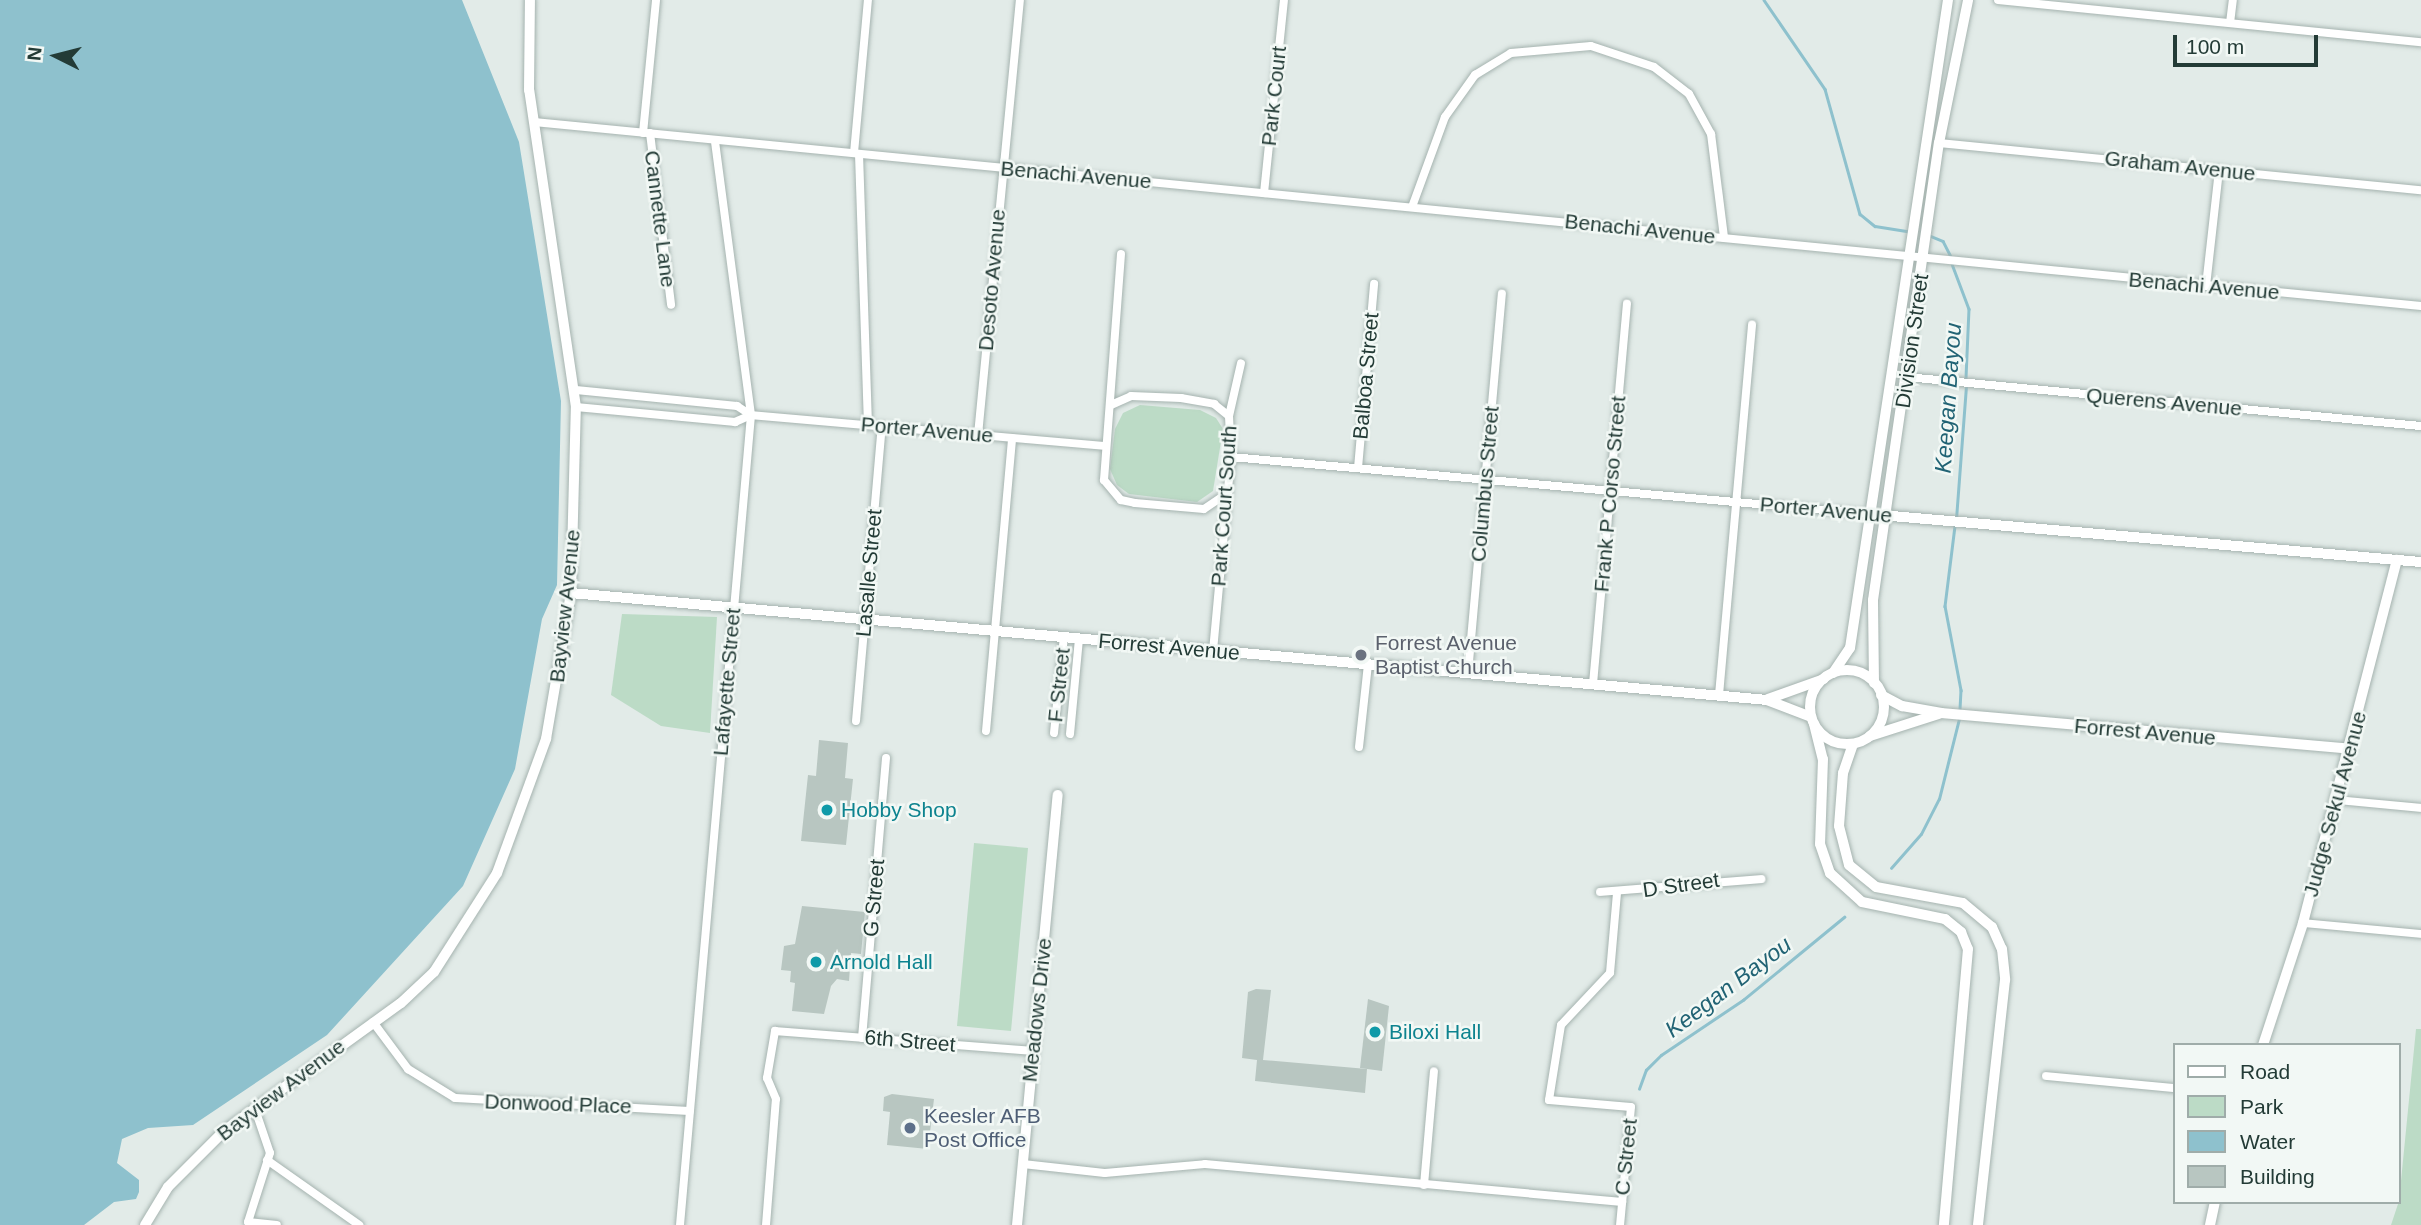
<!DOCTYPE html>
<html>
<head>
<meta charset="utf-8">
<style>
	body { margin:0 }
	#map { position:relative; width:2421px; height:1225px; overflow:hidden; background:#e2ebe8; font-family:Arial,sans-serif }
	div>[style] { position:absolute }
	[style*='--x'] { left:calc(var(--x)*1px); top:calc(var(--y)*1px); width:calc(var(--w)*1px); rotate:calc(var(--a)*1deg) }
	.green>* { inset:0; background:#bcdbc6 }
	.water>* { inset:0; background:#8ec1cd }
	.stream>* { height:2.5px; margin:-1.25px; padding:0 1.25px; transform-origin:1.25px; border-radius:1.25px; background:#8ec1cd }
	.building>* { inset:0; background:#b8c6c1 }
	.roads { filter:drop-shadow(0 0 2px #a5b3af) drop-shadow(0 0 2px #a5b3af) }
	.minor>* { height:8px; margin:-4px; padding:0 4px; transform-origin:4px; border-radius:4px; background:#fff }
	.tertiary>* { height:10px; margin:-5px; padding:0 5px; transform-origin:5px; border-radius:5px; background:#fff }
	.secondary>* { height:10px; margin:-5px; padding:0 5px; transform-origin:5px; border-radius:5px; background:#fff }
	.secondary>.ring { margin:-5px; padding:0; box-sizing:content-box; background:none; border:10px solid #fff; border-radius:50% }
	.dots>* { width:19px; height:19px; translate:-50% -50%; box-sizing:border-box; border:4px solid #f2f8f5; border-radius:50% }
	span { translate:-50% -50%; white-space:nowrap; text-align:center; line-height:1.15; -webkit-text-stroke:5px #f2f8f5; paint-order:stroke }
	.street-label { font-size:21px; color:#233b36 }
	.worship-label { font-size:21px; color:#5b616d }
	.left { translate:0 -50%; text-align:left }
	.culture-label { font-size:21px; color:#0d838f }
	.service-label { font-size:21px; color:#4e5e75 }
	.water-label { font-size:23px; color:#216374; font-style:italic }
	.legend { position:absolute; left:2173px; top:1043px; width:228px; height:161px; box-sizing:border-box; background:#f2f8f5; border:2px solid #9faca9; margin:0; padding:9px 12px; list-style:none; font-size:21px; color:#233b36 }
	.legend li { display:flex; align-items:center; gap:14px; height:35px }
	.legend b { width:35px; border:2px solid #9faca9 }
	.north { position:absolute; left:21px; top:21px; width:70px; height:70px; -webkit-text-stroke:5px #f2f8f5; paint-order:stroke; rotate:276deg; font-size:19px; font-weight:700; line-height:28px; text-align:center; color:#233b36 }
	.north::after { content:''; display:block; margin:auto; width:24px; height:32px; background:#233b36; clip-path:polygon(50% 0,100% 100%,50% 72%,0 100%) }
	.scale { position:absolute; left:2173px; top:35px; width:145px; height:32px; box-sizing:border-box; border:4px solid #233b36; border-top:0; padding-left:9px; font-size:21px; line-height:24px; white-space:nowrap; color:#233b36; -webkit-text-stroke:5px #f2f8f5; paint-order:stroke }
</style>
</head>
<body>
<div id="map">
	<div class="green">
		<div style="clip-path:polygon(1140px 405px,1200px 410px,1216px 418px,1223px 429px,1213px 491px,1197px 502px,1129px 494px,1117px 485px,1110px 469px,1115px 429px,1123px 413px)"></div>
		<div style="clip-path:polygon(622px 614px,717px 617px,710px 733px,661px 726px,611px 695px)"></div>
		<div style="clip-path:polygon(974px 843px,1028px 848px,1011px 1031px,957px 1026px)"></div>
		<div style="clip-path:polygon(2416px 1029px,2421px 1029px,2421px 1225px,2391px 1225px,2399px 1201px)"></div>
	</div>
	<div class="water">
		<div style="clip-path:polygon(0 0,462px 0,519px 142px,561px 401px,557px 585px,542px 619px,515px 769px,463px 886px,327px 1035px,193px 1125px,148px 1128px,122px 1139px,117px 1163px,139px 1180px,139px 1192px,136px 1199px,114px 1202px,84px 1225px,0 1225px)"></div>
	</div>
	<div class="stream">
		<div style="--x:1764;--y:0;--w:108;--a:55.6"></div>
		<div style="--x:1825;--y:89;--w:130;--a:74.4"></div>
		<div style="--x:1860;--y:214;--w:19;--a:39"></div>
		<div style="--x:1875;--y:226;--w:36;--a:9"></div>
		<div style="--x:1928;--y:235;--w:16;--a:22"></div>
		<div style="--x:1943;--y:241;--w:18;--a:63"></div>
		<div style="--x:1952;--y:264;--w:48;--a:69.3"></div>
		<div style="--x:1969;--y:309;--w:70;--a:92.5"></div>
		<div style="--x:1956;--y:519;--w:133;--a:-85.7"></div>
		<div style="--x:1955;--y:526;--w:81;--a:97.1"></div>
		<div style="--x:1945;--y:606;--w:86;--a:79.2"></div>
		<div style="--x:1961;--y:690;--w:22;--a:93"></div>
		<div style="--x:1891;--y:868;--w:45;--a:-48.6"></div>
		<div style="--x:1921;--y:834;--w:39;--a:-63"></div>
		<div style="--x:1939;--y:799;--w:82;--a:-76"></div>
		<div style="--x:1639;--y:1089;--w:20;--a:-70"></div>
		<div style="--x:1646;--y:1070;--w:21;--a:-45"></div>
		<div style="--x:1661;--y:1055;--w:99;--a:-33.9"></div>
		<div style="--x:1743;--y:1000;--w:131;--a:-39.4"></div>
	</div>
	<div class="building">
		<div style="clip-path:polygon(819px 740px,848px 743px,845px 778px,853px 779px,846px 845px,801px 841px,808px 775px,816px 776px)"></div>
		<div style="clip-path:polygon(802px 906px,865px 912px,861px 954px,851px 953px,849px 981px,837px 979px,831px 986px,824px 1014px,792px 1011px,795px 983px,790px 982px,791px 971px,781px 970px,784px 946px,795px 944px)"></div>
		<div style="clip-path:polygon(1256px 989px,1271px 990px,1263px 1060px,1367px 1069px,1365px 1093px,1255px 1081px,1257px 1060px,1242px 1058px,1248px 992px)"></div>
		<div style="clip-path:polygon(1368px 999px,1389px 1006px,1382px 1071px,1360px 1068px)"></div>
		<div style="clip-path:polygon(892px 1094px,934px 1099px,928px 1149px,887px 1145px,890px 1112px,883px 1111px,884px 1097px)"></div>
	</div>
	<div class="roads">
		<div class="minor">
			<div style="--x:1998;--y:0;--w:425;--a:5.7"></div>
			<div style="--x:2230;--y:23;--w:23;--a:-83"></div>
			<div style="--x:534;--y:122;--w:1896;--a:5.57"></div>
			<div style="--x:643;--y:133;--w:134;--a:-84.4"></div>
			<div style="--x:650;--y:133;--w:173;--a:83"></div>
			<div style="--x:1939;--y:143;--w:484;--a:5.6"></div>
			<div style="--x:854;--y:153;--w:154;--a:-84.8"></div>
			<div style="--x:859;--y:154;--w:270;--a:88.1"></div>
			<div style="--x:1264;--y:193;--w:194;--a:-84.1"></div>
			<div style="--x:1412;--y:207;--w:96;--a:-69.9"></div>
			<div style="--x:1445;--y:117;--w:52;--a:-54.5"></div>
			<div style="--x:1475;--y:75;--w:42;--a:-31.4"></div>
			<div style="--x:1511;--y:53;--w:80;--a:-5"></div>
			<div style="--x:1591;--y:46;--w:66;--a:18.4"></div>
			<div style="--x:1654;--y:67;--w:44;--a:37.6"></div>
			<div style="--x:1689;--y:94;--w:46;--a:61.2"></div>
			<div style="--x:1711;--y:134;--w:104;--a:82.8"></div>
			<div style="--x:1121;--y:254;--w:227;--a:94.3"></div>
			<div style="--x:1104;--y:480;--w:26;--a:50"></div>
			<div style="--x:1121;--y:500;--w:14;--a:12"></div>
			<div style="--x:1135;--y:503;--w:69;--a:5"></div>
			<div style="--x:1204;--y:509;--w:29;--a:-34"></div>
			<div style="--x:2206;--y:286;--w:117;--a:-83.6"></div>
			<div style="--x:1906;--y:377;--w:517;--a:5.44"></div>
			<div style="--x:576;--y:390;--w:162;--a:5.7"></div>
			<div style="--x:737;--y:406;--w:17;--a:33"></div>
			<div style="--x:1111;--y:405;--w:22;--a:-24"></div>
			<div style="--x:1131;--y:396;--w:50;--a:2.3"></div>
			<div style="--x:1181;--y:398;--w:34;--a:10"></div>
			<div style="--x:1214;--y:404;--w:19;--a:39"></div>
			<div style="--x:576;--y:407;--w:160;--a:5.4"></div>
			<div style="--x:735;--y:422;--w:17;--a:-24"></div>
			<div style="--x:751;--y:415;--w:353;--a:5"></div>
			<div style="--x:978;--y:435;--w:437;--a:-84.5"></div>
			<div style="--x:1231;--y:457;--w:642;--a:5.1"></div>
			<div style="--x:1358;--y:468;--w:185;--a:-85"></div>
			<div style="--x:1213;--y:651;--w:195;--a:-84.7"></div>
			<div style="--x:1231;--y:457;--w:41;--a:-92.8"></div>
			<div style="--x:1229;--y:416;--w:54;--a:-77.2"></div>
			<div style="--x:1468;--y:673;--w:381;--a:-84.9"></div>
			<div style="--x:1593;--y:684;--w:382;--a:-84.9"></div>
			<div style="--x:1719;--y:695;--w:372;--a:-84.9"></div>
			<div style="--x:856;--y:721;--w:296;--a:-85"></div>
			<div style="--x:986;--y:731;--w:294;--a:-84.9"></div>
			<div style="--x:1054;--y:733;--w:97;--a:-84.1"></div>
			<div style="--x:1070;--y:734;--w:95;--a:-84.6"></div>
			<div style="--x:1359;--y:747;--w:83;--a:-83.8"></div>
			<div style="--x:2337;--y:800;--w:84;--a:5.4"></div>
			<div style="--x:1600;--y:892;--w:162;--a:-4.6"></div>
			<div style="--x:1617;--y:893;--w:80;--a:95"></div>
			<div style="--x:1610;--y:973;--w:71;--a:133.3"></div>
			<div style="--x:1561;--y:1025;--w:76;--a:99.1"></div>
			<div style="--x:1549;--y:1100;--w:82;--a:4.9"></div>
			<div style="--x:1631;--y:1107;--w:119;--a:95.3"></div>
			<div style="--x:2303;--y:923;--w:119;--a:5.3"></div>
			<div style="--x:373;--y:1022;--w:59;--a:53.3"></div>
			<div style="--x:408;--y:1069;--w:55;--a:31.7"></div>
			<div style="--x:455;--y:1098;--w:235;--a:3.2"></div>
			<div style="--x:862;--y:1038;--w:281;--a:-85.1"></div>
			<div style="--x:2046;--y:1076;--w:129;--a:5.4"></div>
			<div style="--x:255;--y:1109;--w:46;--a:71.2"></div>
			<div style="--x:270;--y:1153;--w:72;--a:107.7"></div>
			<div style="--x:248;--y:1222;--w:29;--a:6"></div>
			<div style="--x:267;--y:1160;--w:113;--a:35.2"></div>
			<div style="--x:1023;--y:1164;--w:82;--a:6.3"></div>
			<div style="--x:1105;--y:1173;--w:100;--a:-5.1"></div>
			<div style="--x:1205;--y:1164;--w:419;--a:5.2"></div>
			<div style="--x:1424;--y:1185;--w:114;--a:-85"></div>
			<div style="--x:680;--y:1225;--w:813;--a:-84.99"></div>
			<div style="--x:751;--y:415;--w:277;--a:-97.5"></div>
			<div style="--x:766;--y:1225;--w:126;--a:-85.5"></div>
			<div style="--x:776;--y:1099;--w:23;--a:-113"></div>
			<div style="--x:767;--y:1078;--w:48;--a:-80.3"></div>
			<div style="--x:775;--y:1031;--w:259;--a:4.4"></div>
		</div>
		<div class="tertiary">
			<div style="--x:571;--y:593;--w:1201;--a:5.11"></div>
			<div style="--x:1767;--y:700;--w:47;--a:21.1"></div>
			<div style="--x:1881;--y:695;--w:24;--a:28"></div>
			<div style="--x:1902;--y:706;--w:40;--a:10"></div>
			<div style="--x:1941;--y:713;--w:411;--a:5"></div>
			<div style="--x:1768;--y:699;--w:59;--a:-19.7"></div>
			<div style="--x:1870;--y:736;--w:72;--a:-17.7"></div>
			<div style="--x:2263;--y:1045;--w:128;--a:-71.8"></div>
			<div style="--x:2303;--y:923;--w:375;--a:-75.5"></div>
			<div style="--x:145;--y:1225;--w:44;--a:-58.8"></div>
			<div style="--x:168;--y:1187;--w:79;--a:-45"></div>
			<div style="--x:224;--y:1131;--w:218;--a:-35.9"></div>
			<div style="--x:401;--y:1003;--w:45;--a:-43.2"></div>
			<div style="--x:434;--y:972;--w:117;--a:-57.5"></div>
			<div style="--x:497;--y:873;--w:143;--a:-69.9"></div>
			<div style="--x:546;--y:739;--w:148;--a:-80.3"></div>
			<div style="--x:571;--y:593;--w:186;--a:-88.5"></div>
			<div style="--x:576;--y:407;--w:320;--a:-98.4"></div>
			<div style="--x:529;--y:90;--w:90;--a:-89.4"></div>
			<div style="--x:1017;--y:1225;--w:432;--a:-84.6"></div>
			<div style="--x:2210;--y:1225;--w:24;--a:-78"></div>
		</div>
		<div class="secondary">
			<div style="--x:1880;--y:515;--w:543;--a:4.97"></div>
			<div class="ring" style="left:1810px;top:670px;width:64px;height:64px"></div>
			<div style="--x:1833;--y:673;--w:30;--a:-56"></div>
			<div style="--x:1850;--y:648;--w:655;--a:-81.4"></div>
			<div style="--x:1874;--y:683;--w:83;--a:-90.7"></div>
			<div style="--x:1873;--y:600;--w:462;--a:-81.8"></div>
			<div style="--x:1939;--y:143;--w:146;--a:-78.5"></div>
			<div style="--x:1814;--y:724;--w:36;--a:76"></div>
			<div style="--x:1823;--y:759;--w:85;--a:92"></div>
			<div style="--x:1820;--y:844;--w:31;--a:71"></div>
			<div style="--x:1830;--y:873;--w:43;--a:42.2"></div>
			<div style="--x:1862;--y:902;--w:85;--a:11.6"></div>
			<div style="--x:1945;--y:919;--w:21;--a:39"></div>
			<div style="--x:1961;--y:932;--w:18;--a:68"></div>
			<div style="--x:1968;--y:949;--w:277;--a:95"></div>
			<div style="--x:1853;--y:744;--w:31;--a:109"></div>
			<div style="--x:1843;--y:773;--w:53;--a:94.3"></div>
			<div style="--x:1839;--y:826;--w:40;--a:75.6"></div>
			<div style="--x:1849;--y:865;--w:35;--a:39"></div>
			<div style="--x:1876;--y:887;--w:88;--a:10.4"></div>
			<div style="--x:1963;--y:903;--w:38;--a:40"></div>
			<div style="--x:1992;--y:927;--w:24;--a:66"></div>
			<div style="--x:2002;--y:949;--w:31;--a:84"></div>
			<div style="--x:2005;--y:980;--w:246;--a:96.3"></div>
		</div>
	</div>
	<div class="dots">
		<div style="left:1361px;top:655px;background:#6b7280"></div>
		<div style="left:827px;top:810px;background:#0f9aa8"></div>
		<div style="left:816px;top:962px;background:#0f9aa8"></div>
		<div style="left:1375px;top:1032px;background:#0f9aa8"></div>
		<div style="left:910px;top:1128px;background:#5c6f8a"></div>
	</div>
	<div class="street-label">
		<span style="left:1274px;top:96px;rotate:-84deg">Park Court</span>
		<span style="left:2180px;top:166px;rotate:6deg">Graham Avenue</span>
		<span style="left:1076px;top:175px;rotate:5deg">Benachi Avenue</span>
		<span style="left:660px;top:219px;rotate:83deg">Cannette Lane</span>
		<span style="left:1640px;top:229px;rotate:6deg">Benachi Avenue</span>
		<span style="left:992px;top:280px;rotate:-85deg">Desoto Avenue</span>
		<span style="left:2204px;top:286px;rotate:5deg">Benachi Avenue</span>
		<span style="left:1912px;top:341px;rotate:-82deg">Division Street</span>
		<span style="left:1366px;top:376px;rotate:-85deg">Balboa Street</span>
		<span style="left:2164px;top:402px;rotate:5deg">Querens Avenue</span>
		<span style="left:927px;top:430px;rotate:5deg">Porter Avenue</span>
		<span style="left:1485px;top:484px;rotate:-85deg">Columbus Street</span>
		<span style="left:1610px;top:494px;rotate:-85deg">Frank P Corso Street</span>
		<span style="left:1224px;top:506px;rotate:-86deg">Park Court South</span>
		<span style="left:1826px;top:510px;rotate:5deg">Porter Avenue</span>
		<span style="left:869px;top:573px;rotate:-85deg">Lasalle Street</span>
		<span style="left:565px;top:606px;rotate:-84deg">Bayview Avenue</span>
		<span style="left:1169px;top:647px;rotate:5deg">Forrest Avenue</span>
		<span style="left:727px;top:682px;rotate:-85deg">Lafayette Street</span>
		<span style="left:1059px;top:685px;rotate:-84deg">F Street</span>
		<span style="left:2145px;top:732px;rotate:5deg">Forrest Avenue</span>
		<span style="left:2335px;top:804px;rotate:-75deg">Judge Sekul Avenue</span>
		<span style="left:1681px;top:885px;rotate:-8deg">D Street</span>
		<span style="left:874px;top:898px;rotate:-85deg">G Street</span>
		<span style="left:1037px;top:1010px;rotate:-84deg">Meadows Drive</span>
		<span style="left:910px;top:1041px;rotate:5deg">6th Street</span>
		<span style="left:281px;top:1090px;rotate:-37deg">Bayview Avenue</span>
		<span style="left:558px;top:1104px;rotate:2deg">Donwood Place</span>
		<span style="left:1626px;top:1157px;rotate:-84deg">C Street</span>
	</div>
	<div class="worship-label">
		<span class="left" style="left:1375px;top:655px">Forrest Avenue<br>Baptist Church</span>
	</div>
	<div class="culture-label">
		<span class="left" style="left:841px;top:810px">Hobby Shop</span>
		<span class="left" style="left:830px;top:962px">Arnold Hall</span>
		<span class="left" style="left:1389px;top:1032px">Biloxi Hall</span>
	</div>
	<div class="service-label">
		<span class="left" style="left:924px;top:1128px">Keesler AFB<br>Post Office</span>
	</div>
	<div class="water-label">
		<span style="left:1948px;top:398px;rotate:-86deg">Keegan Bayou</span>
		<span style="left:1728px;top:987px;rotate:-37deg">Keegan Bayou</span>
	</div>
	<ul class="legend">
	<li><b style="height:9px;background:#fff"></b>Road</li>
	<li><b style="height:19px;background:#bcdbc6"></b>Park</li>
	<li><b style="height:19px;background:#8ec1cd"></b>Water</li>
	<li><b style="height:19px;background:#b8c6c1"></b>Building</li>
	</ul>
	<div class="north">N</div>
	<div class="scale">100 m</div>
</div>
</body>
</html>
